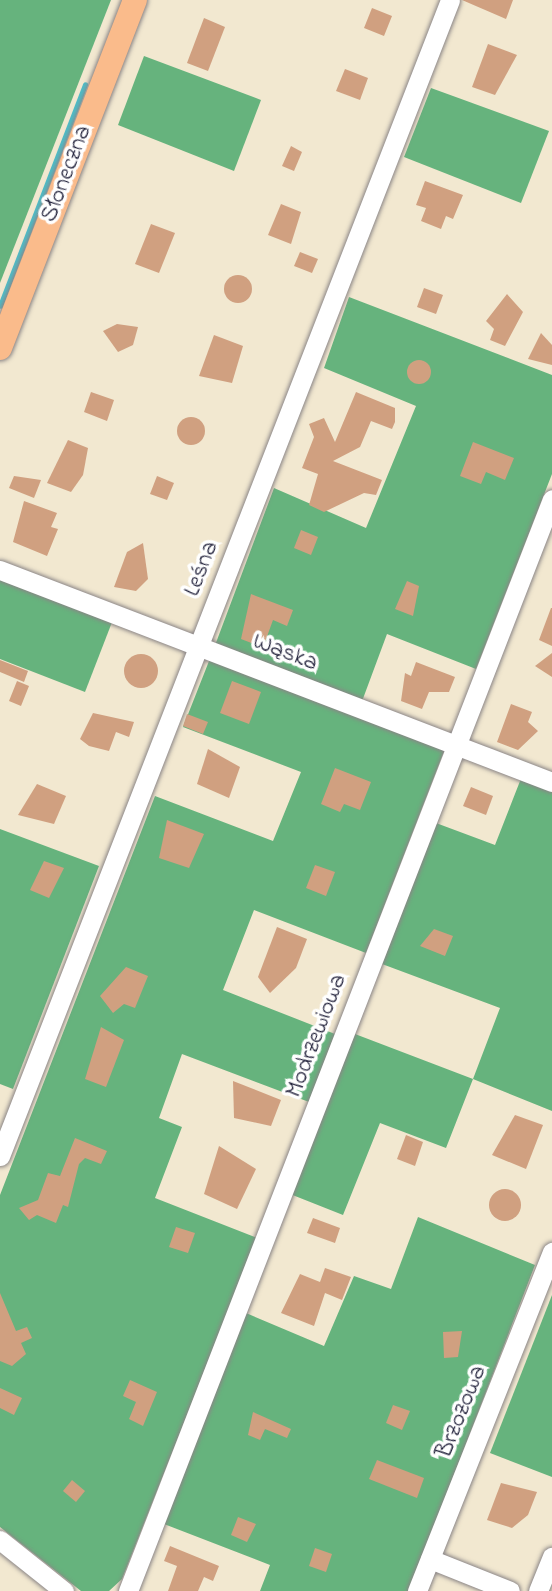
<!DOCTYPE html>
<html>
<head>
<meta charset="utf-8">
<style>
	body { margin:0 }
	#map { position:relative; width:552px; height:1591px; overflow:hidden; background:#f2e8d0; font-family:"Indie Flower",sans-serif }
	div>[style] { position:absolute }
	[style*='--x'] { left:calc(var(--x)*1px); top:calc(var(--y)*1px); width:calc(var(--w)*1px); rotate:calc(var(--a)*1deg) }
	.forest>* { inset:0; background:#66b37d }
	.stream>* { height:4.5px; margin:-2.25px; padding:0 2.25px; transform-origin:2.25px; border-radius:2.25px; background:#4ebcc7 }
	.building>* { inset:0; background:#d0a080 }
	.round { border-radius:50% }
	.roads { filter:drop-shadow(0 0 2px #8a8586) drop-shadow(0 0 2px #8a8586) }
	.minor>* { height:19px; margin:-9.5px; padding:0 9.5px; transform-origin:9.5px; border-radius:9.5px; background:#fff }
	.major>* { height:24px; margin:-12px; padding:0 12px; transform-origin:12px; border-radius:12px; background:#fabb8b }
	span { translate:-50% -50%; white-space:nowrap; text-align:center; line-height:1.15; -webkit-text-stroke:7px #fff; paint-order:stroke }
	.street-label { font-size:24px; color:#22223b }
</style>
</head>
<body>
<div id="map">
	<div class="forest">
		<div style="clip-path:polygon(0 0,111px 0,0 283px)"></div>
		<div style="clip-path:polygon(144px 56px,261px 100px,234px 171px,118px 125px)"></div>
		<div style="clip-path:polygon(431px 88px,549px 131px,521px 203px,404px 157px)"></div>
		<div style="clip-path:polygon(349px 297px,552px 375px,552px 474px,476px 669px,387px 634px,361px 704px,214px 648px,274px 488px,366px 528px,416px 406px,324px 368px)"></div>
		<div style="clip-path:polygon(0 575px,114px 617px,85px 692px,0 659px)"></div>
		<div style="clip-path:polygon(211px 656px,446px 746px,366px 953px,254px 910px,223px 990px,335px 1034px,309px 1102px,182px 1054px,159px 1118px,182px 1127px,155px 1198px,257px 1238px,122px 1579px,109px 1591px,81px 1591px,0 1527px,0 1195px,155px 796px,273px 841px,301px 772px,183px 727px)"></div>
		<div style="clip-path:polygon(522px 776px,552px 788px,552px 1111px,473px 1079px,446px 1148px,380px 1123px,343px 1215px,290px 1194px,355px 1034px,473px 1079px,500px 1008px,382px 964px,436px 823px,495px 845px)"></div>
		<div style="clip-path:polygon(0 829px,99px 866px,13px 1089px,0 1084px)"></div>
		<div style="clip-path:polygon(418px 1217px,535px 1265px,409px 1591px,260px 1591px,270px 1565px,164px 1524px,246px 1313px,324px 1346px,354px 1276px,391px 1289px)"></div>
		<div style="clip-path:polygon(552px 1295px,552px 1477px,490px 1453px)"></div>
	</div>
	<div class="stream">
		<div style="--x:0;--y:306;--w:237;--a:-69"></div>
	</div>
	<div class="building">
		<div style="clip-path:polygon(462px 0,513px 0,506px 19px)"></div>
		<div style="clip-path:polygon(372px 8px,392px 16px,384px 36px,364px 28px)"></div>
		<div style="clip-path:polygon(204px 18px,225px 27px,208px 71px,187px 63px)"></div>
		<div style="clip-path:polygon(488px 44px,517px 55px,495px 95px,472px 87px)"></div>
		<div style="clip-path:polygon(345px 69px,368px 78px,360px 100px,336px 91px)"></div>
		<div style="clip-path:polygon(291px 146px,302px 152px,294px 171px,282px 166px)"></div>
		<div style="clip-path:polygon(425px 181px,463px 195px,453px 219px,446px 216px,441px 229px,421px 221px,426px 208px,416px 205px)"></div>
		<div style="clip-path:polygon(281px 204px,301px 212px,291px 244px,268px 235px)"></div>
		<div style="clip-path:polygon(151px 224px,175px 233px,159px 273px,135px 264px)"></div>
		<div style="clip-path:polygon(300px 252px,318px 259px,312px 273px,294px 266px)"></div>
		<div class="round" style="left:224px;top:275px;width:28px;height:28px"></div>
		<div style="clip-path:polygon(424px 288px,443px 295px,436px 314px,417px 307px)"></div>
		<div style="clip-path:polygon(507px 294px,523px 312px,505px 346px,490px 340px,494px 329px,486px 321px)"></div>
		<div style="clip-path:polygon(117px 324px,138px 327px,133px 345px,118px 352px,103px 331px)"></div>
		<div style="clip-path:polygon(541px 333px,552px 345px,552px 365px,528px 359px)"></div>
		<div style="clip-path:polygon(214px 335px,243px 346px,232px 383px,199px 376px)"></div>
		<div class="round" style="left:407px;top:360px;width:24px;height:24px"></div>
		<div style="clip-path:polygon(91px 392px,114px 400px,107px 421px,84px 412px)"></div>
		<div style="clip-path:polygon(356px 392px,395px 408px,395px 422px,392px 429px,371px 421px,360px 447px,333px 461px,382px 480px,376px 495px,364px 493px,324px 512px,309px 505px,318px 474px,302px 468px,314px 437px,309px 424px,324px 418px,335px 442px)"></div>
		<div class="round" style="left:177px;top:417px;width:28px;height:28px"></div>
		<div style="clip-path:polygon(68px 440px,88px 448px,83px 475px,71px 492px,47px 483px)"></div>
		<div style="clip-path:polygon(473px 442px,514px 458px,505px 480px,486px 472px,481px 484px,460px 476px)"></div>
		<div style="clip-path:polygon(14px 476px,41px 480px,34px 498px,9px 488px)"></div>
		<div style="clip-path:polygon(157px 476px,174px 483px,167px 500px,150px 494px)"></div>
		<div style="clip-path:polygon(24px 501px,57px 513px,51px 527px,58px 529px,47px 556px,13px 542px)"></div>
		<div style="clip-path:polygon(301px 530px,318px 537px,311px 555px,294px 548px)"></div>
		<div style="clip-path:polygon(143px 543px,148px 579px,136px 591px,114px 587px,127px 552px)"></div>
		<div style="clip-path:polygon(407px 581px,419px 586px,413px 616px,395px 609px)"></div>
		<div style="clip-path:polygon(251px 594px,293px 610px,287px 626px,273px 620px,265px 642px,257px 645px,241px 639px)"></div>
		<div style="clip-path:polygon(551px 608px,552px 608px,552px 646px,539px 640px)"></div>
		<div style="clip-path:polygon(552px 653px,552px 677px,535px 666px)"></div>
		<div class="round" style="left:124px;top:654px;width:34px;height:34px"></div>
		<div style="clip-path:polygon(0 660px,28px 671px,24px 682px,0 672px)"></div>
		<div style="clip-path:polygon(416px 662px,455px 677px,449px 692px,429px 692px,422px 709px,401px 701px,405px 673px,411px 676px)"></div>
		<div style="clip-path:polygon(17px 681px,29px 686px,21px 706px,9px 701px)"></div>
		<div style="clip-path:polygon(232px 681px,261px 692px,249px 724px,220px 713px)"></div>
		<div style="clip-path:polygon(511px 704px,532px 712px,528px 722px,538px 731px,518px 750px,497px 742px)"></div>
		<div style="clip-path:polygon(93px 713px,134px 722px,129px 737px,116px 732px,109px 751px,89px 746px,80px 739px)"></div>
		<div style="clip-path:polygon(187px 714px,208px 722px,203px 734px,183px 726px)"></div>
		<div style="clip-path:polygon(208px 749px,240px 767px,229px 798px,197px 784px)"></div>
		<div style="clip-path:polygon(335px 768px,371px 782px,360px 810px,344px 804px,340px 812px,321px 804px)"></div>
		<div style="clip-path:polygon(37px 784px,66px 796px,54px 824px,18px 815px)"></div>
		<div style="clip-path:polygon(471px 787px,493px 796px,486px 815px,463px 806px)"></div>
		<div style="clip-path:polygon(167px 820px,204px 834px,189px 868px,159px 858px)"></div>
		<div style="clip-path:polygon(44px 861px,64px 868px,49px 898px,30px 890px)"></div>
		<div style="clip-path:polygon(315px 865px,335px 872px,326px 896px,306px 888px)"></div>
		<div style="clip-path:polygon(277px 927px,307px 939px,296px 968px,270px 993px,258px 977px)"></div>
		<div style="clip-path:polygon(434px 929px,453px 936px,445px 956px,420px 946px)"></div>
		<div style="clip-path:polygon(126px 967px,148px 976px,135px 1008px,124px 1004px,113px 1013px,100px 996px)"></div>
		<div style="clip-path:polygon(101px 1027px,124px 1040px,106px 1087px,85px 1079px)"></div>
		<div style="clip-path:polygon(233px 1081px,281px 1100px,271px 1126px,234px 1118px)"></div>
		<div style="clip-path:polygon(515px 1115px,543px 1125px,526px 1169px,492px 1155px)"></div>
		<div style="clip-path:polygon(406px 1135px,423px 1142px,415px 1166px,397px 1159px)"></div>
		<div style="clip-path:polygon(75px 1138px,107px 1151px,101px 1164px,85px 1158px,79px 1164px,68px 1207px,63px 1205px,56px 1223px,37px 1215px,29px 1220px,19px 1208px,38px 1200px,48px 1173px,60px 1176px)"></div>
		<div style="clip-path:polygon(219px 1146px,256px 1169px,237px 1209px,204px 1194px)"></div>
		<div class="round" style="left:489px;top:1189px;width:32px;height:32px"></div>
		<div style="clip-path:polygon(313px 1218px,340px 1228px,335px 1243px,307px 1233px)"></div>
		<div style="clip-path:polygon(176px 1227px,195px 1233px,188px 1253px,169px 1247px)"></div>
		<div style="clip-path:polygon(325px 1268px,351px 1277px,342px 1300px,325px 1293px,314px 1326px,281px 1313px,300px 1274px,320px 1282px)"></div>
		<div style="clip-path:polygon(0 1293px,16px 1331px,27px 1327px,32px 1338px,21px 1343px,26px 1354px,12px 1366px,0 1361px)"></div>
		<div style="clip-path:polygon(462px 1331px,458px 1357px,444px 1358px,443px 1332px)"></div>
		<div style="clip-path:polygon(130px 1380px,157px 1392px,143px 1426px,129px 1419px,136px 1402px,123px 1396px)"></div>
		<div style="clip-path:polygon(0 1388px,22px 1398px,14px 1415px,0 1408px)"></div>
		<div style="clip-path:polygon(393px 1405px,410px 1411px,402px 1430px,386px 1423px)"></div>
		<div style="clip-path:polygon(253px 1412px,291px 1429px,287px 1438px,265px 1429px,260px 1440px,248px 1435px)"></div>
		<div style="clip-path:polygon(377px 1460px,424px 1478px,417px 1498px,369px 1479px)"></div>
		<div style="clip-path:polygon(72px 1480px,85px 1491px,76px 1502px,63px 1491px)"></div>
		<div style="clip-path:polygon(501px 1483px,537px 1492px,528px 1515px,512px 1528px,487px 1520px)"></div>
		<div style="clip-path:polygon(238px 1517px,256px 1524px,247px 1542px,231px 1535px)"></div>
		<div style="clip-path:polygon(170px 1546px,219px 1566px,213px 1581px,204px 1577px,198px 1591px,168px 1591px,177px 1566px,164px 1561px)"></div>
		<div style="clip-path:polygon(315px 1548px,332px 1554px,326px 1572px,309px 1566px)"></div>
	</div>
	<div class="roads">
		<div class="minor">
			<div style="--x:0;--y:570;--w:591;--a:21.01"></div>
			<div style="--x:0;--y:1156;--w:1240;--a:-68.73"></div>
			<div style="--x:0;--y:1540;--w:82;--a:38.6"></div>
			<div style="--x:430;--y:1559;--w:86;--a:21.8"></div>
			<div style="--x:128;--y:1591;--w:1171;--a:-68.78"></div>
			<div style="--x:417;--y:1591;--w:365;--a:-68.3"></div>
			<div style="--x:538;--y:1591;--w:37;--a:-68"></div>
		</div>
		<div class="major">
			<div style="--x:0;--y:348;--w:373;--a:-68.8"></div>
		</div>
	</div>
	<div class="street-label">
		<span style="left:67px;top:174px;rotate:-69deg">Słoneczna</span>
		<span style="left:202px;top:569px;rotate:-69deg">Leśna</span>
		<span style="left:285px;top:653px;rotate:21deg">Wąska</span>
		<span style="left:317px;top:1036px;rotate:-69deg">Modrzewiowa</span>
		<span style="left:462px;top:1412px;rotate:-68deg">Brzozowa</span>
	</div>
</div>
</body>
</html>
